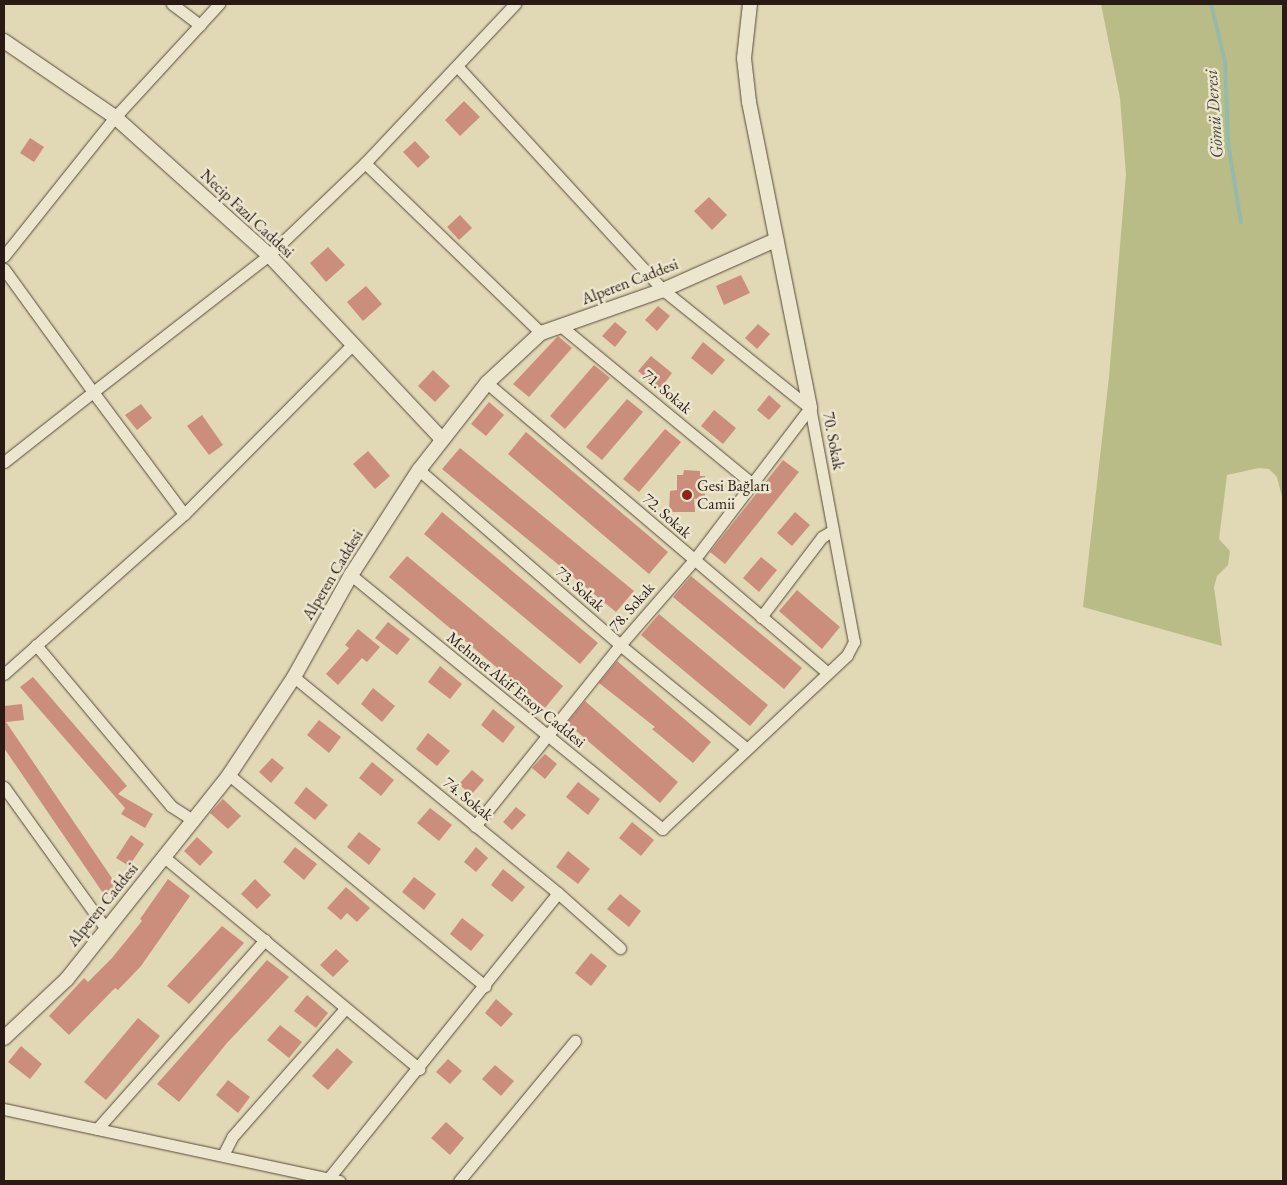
<!DOCTYPE html>
<html>
<head>
<meta charset="utf-8">
<style>
	body { margin:0 }
	#map { position:relative; width:1287px; height:1185px; overflow:hidden; background:#e1d8b5; font-family:"EB Garamond",serif }
	div>[style] { position:absolute }
	[style*='--x'] { left:calc(var(--x)*1px); top:calc(var(--y)*1px); width:calc(var(--w)*1px); rotate:calc(var(--a)*1deg) }
	.green>* { inset:0; background:#babc88 }
	.stream>* { height:4px; margin:-2px; padding:0 2px; transform-origin:2px; border-radius:2px; background:#95baaa }
	.building>* { inset:0; background:#cc8e7c }
	.roads { filter:drop-shadow(0 0 1px #574a3d) drop-shadow(0 0 1px #574a3d) }
	.minor>* { height:11px; margin:-5.5px; padding:0 5.5px; transform-origin:5.5px; border-radius:5.5px; background:#ece6cf }
	.tertiary>* { height:14px; margin:-7px; padding:0 7px; transform-origin:7px; border-radius:7px; background:#ece6cf }
	.dots>* { width:14px; height:14px; translate:-50% -50%; box-sizing:border-box; border:2px solid #ece6cf; border-radius:50% }
	span { translate:-50% -50%; white-space:nowrap; text-align:center; line-height:1.15; -webkit-text-stroke:5px #ece6cf; paint-order:stroke }
	.street-label { font-size:16px; color:#291a15 }
	.poi-label { font-size:16px; color:#291a15 }
	.left { translate:0 -50%; text-align:left }
	.water-label { font-size:18px; color:#494a42; font-style:italic }
	.frame { position:absolute; inset:0; border:5px solid #291a15; pointer-events:none }
</style>
</head>
<body>
<div id="map">
	<div class="green">
		<div style="clip-path:polygon(1101px 4px,1283px 4px,1283px 501px,1277px 477px,1269px 469px,1259px 468px,1227px 475px,1219px 539px,1230px 551px,1228px 565px,1217px 576px,1214px 587px,1222px 646px,1083px 607px,1109px 377px,1126px 174px,1120px 98px)"></div>
	</div>
	<div class="stream">
		<div style="--x:1211;--y:4;--w:60;--a:76.4"></div>
		<div style="--x:1225;--y:62;--w:81;--a:87.9"></div>
		<div style="--x:1228;--y:143;--w:80;--a:80.7"></div>
	</div>
	<div class="building">
		<div style="clip-path:polygon(464px 101px,480px 117px,460px 136px,445px 120px)"></div>
		<div style="clip-path:polygon(30px 138px,44px 147px,34px 162px,20px 153px)"></div>
		<div style="clip-path:polygon(415px 141px,430px 157px,418px 168px,403px 152px)"></div>
		<div style="clip-path:polygon(709px 197px,727px 215px,712px 230px,694px 211px)"></div>
		<div style="clip-path:polygon(460px 215px,472px 228px,459px 240px,447px 227px)"></div>
		<div style="clip-path:polygon(328px 247px,345px 265px,326px 282px,310px 263px)"></div>
		<div style="clip-path:polygon(741px 275px,750px 293px,724px 305px,716px 286px)"></div>
		<div style="clip-path:polygon(366px 286px,382px 304px,363px 321px,347px 302px)"></div>
		<div style="clip-path:polygon(658px 306px,670px 316px,657px 331px,645px 320px)"></div>
		<div style="clip-path:polygon(615px 322px,627px 332px,615px 347px,602px 336px)"></div>
		<div style="clip-path:polygon(758px 324px,770px 334px,757px 349px,745px 338px)"></div>
		<div style="clip-path:polygon(558px 336px,572px 348px,529px 397px,513px 384px)"></div>
		<div style="clip-path:polygon(703px 342px,725px 360px,712px 375px,691px 358px)"></div>
		<div style="clip-path:polygon(651px 356px,672px 373px,660px 389px,638px 371px)"></div>
		<div style="clip-path:polygon(594px 365px,610px 378px,565px 429px,550px 416px)"></div>
		<div style="clip-path:polygon(433px 370px,450px 386px,435px 402px,418px 386px)"></div>
		<div style="clip-path:polygon(769px 395px,781px 406px,769px 420px,757px 410px)"></div>
		<div style="clip-path:polygon(627px 399px,643px 412px,602px 460px,586px 447px)"></div>
		<div style="clip-path:polygon(489px 402px,504px 415px,486px 436px,471px 424px)"></div>
		<div style="clip-path:polygon(141px 404px,152px 418px,137px 430px,125px 415px)"></div>
		<div style="clip-path:polygon(714px 410px,736px 428px,723px 444px,701px 426px)"></div>
		<div style="clip-path:polygon(202px 415px,223px 445px,209px 455px,187px 426px)"></div>
		<div style="clip-path:polygon(665px 429px,681px 442px,639px 492px,623px 479px)"></div>
		<div style="clip-path:polygon(526px 432px,668px 552px,649px 574px,508px 454px)"></div>
		<div style="clip-path:polygon(460px 448px,634px 591px,616px 612px,442px 469px)"></div>
		<div style="clip-path:polygon(368px 451px,390px 476px,375px 489px,353px 464px)"></div>
		<div style="clip-path:polygon(783px 460px,799px 472px,725px 564px,710px 552px)"></div>
		<div style="clip-path:polygon(684px 470px,700px 471px,700px 476px,705px 476px,705px 498px,694px 499px,695px 512px,669px 512px,670px 491px,677px 490px,677px 475px,683px 475px)"></div>
		<div style="clip-path:polygon(442px 512px,598px 643px,580px 664px,424px 534px)"></div>
		<div style="clip-path:polygon(795px 512px,810px 525px,792px 546px,777px 533px)"></div>
		<div style="clip-path:polygon(407px 556px,563px 686px,545px 708px,389px 577px)"></div>
		<div style="clip-path:polygon(761px 557px,777px 570px,759px 592px,743px 578px)"></div>
		<div style="clip-path:polygon(691px 576px,802px 668px,784px 689px,673px 597px)"></div>
		<div style="clip-path:polygon(797px 590px,840px 627px,822px 649px,779px 611px)"></div>
		<div style="clip-path:polygon(659px 614px,768px 705px,750px 726px,641px 635px)"></div>
		<div style="clip-path:polygon(388px 622px,410px 639px,397px 655px,375px 638px)"></div>
		<div style="clip-path:polygon(358px 629px,380px 647px,367px 662px,362px 658px,338px 685px,326px 674px,349px 648px,345px 645px)"></div>
		<div style="clip-path:polygon(617px 661px,711px 742px,693px 763px,652px 729px,655px 727px,599px 683px)"></div>
		<div style="clip-path:polygon(440px 666px,462px 684px,450px 699px,428px 682px)"></div>
		<div style="clip-path:polygon(33px 677px,127px 786px,118px 794px,153px 814px,145px 828px,121px 814px,125px 808px,20px 687px)"></div>
		<div style="clip-path:polygon(373px 688px,395px 706px,382px 722px,361px 704px)"></div>
		<div style="clip-path:polygon(585px 701px,678px 782px,660px 803px,567px 723px)"></div>
		<div style="clip-path:polygon(22px 704px,24px 720px,6px 722px,118px 887px,105px 896px,4px 748px,4px 706px)"></div>
		<div style="clip-path:polygon(493px 709px,515px 727px,503px 743px,481px 725px)"></div>
		<div style="clip-path:polygon(319px 720px,341px 737px,329px 753px,307px 735px)"></div>
		<div style="clip-path:polygon(428px 733px,450px 751px,437px 766px,416px 749px)"></div>
		<div style="clip-path:polygon(545px 754px,557px 764px,545px 779px,532px 768px)"></div>
		<div style="clip-path:polygon(272px 758px,284px 768px,271px 783px,259px 772px)"></div>
		<div style="clip-path:polygon(372px 762px,394px 780px,381px 796px,359px 778px)"></div>
		<div style="clip-path:polygon(472px 770px,484px 780px,471px 795px,459px 784px)"></div>
		<div style="clip-path:polygon(578px 782px,600px 799px,588px 815px,566px 797px)"></div>
		<div style="clip-path:polygon(306px 787px,328px 805px,315px 820px,294px 803px)"></div>
		<div style="clip-path:polygon(223px 799px,241px 816px,228px 829px,210px 813px)"></div>
		<div style="clip-path:polygon(516px 807px,526px 815px,512px 830px,503px 822px)"></div>
		<div style="clip-path:polygon(430px 808px,452px 825px,439px 841px,417px 823px)"></div>
		<div style="clip-path:polygon(632px 822px,654px 840px,641px 856px,619px 838px)"></div>
		<div style="clip-path:polygon(359px 832px,381px 849px,369px 865px,347px 847px)"></div>
		<div style="clip-path:polygon(131px 835px,144px 844px,129px 866px,116px 858px)"></div>
		<div style="clip-path:polygon(197px 837px,213px 852px,200px 866px,184px 851px)"></div>
		<div style="clip-path:polygon(295px 847px,317px 864px,304px 880px,283px 862px)"></div>
		<div style="clip-path:polygon(476px 847px,488px 858px,476px 872px,464px 862px)"></div>
		<div style="clip-path:polygon(568px 851px,590px 869px,578px 884px,556px 867px)"></div>
		<div style="clip-path:polygon(503px 869px,525px 887px,512px 902px,491px 885px)"></div>
		<div style="clip-path:polygon(414px 877px,436px 894px,424px 910px,402px 892px)"></div>
		<div style="clip-path:polygon(168px 879px,190px 896px,141px 966px,118px 990px,115px 988px,69px 1035px,49px 1016px,84px 978px,88px 982px,112px 958px,142px 921px,140px 919px)"></div>
		<div style="clip-path:polygon(255px 879px,271px 895px,257px 909px,241px 894px)"></div>
		<div style="clip-path:polygon(346px 887px,370px 908px,357px 922px,347px 913px,341px 920px,327px 908px)"></div>
		<div style="clip-path:polygon(620px 894px,641px 911px,629px 927px,607px 909px)"></div>
		<div style="clip-path:polygon(462px 918px,484px 935px,471px 951px,450px 934px)"></div>
		<div style="clip-path:polygon(222px 926px,244px 943px,189px 1004px,167px 986px)"></div>
		<div style="clip-path:polygon(336px 949px,349px 961px,333px 977px,320px 965px)"></div>
		<div style="clip-path:polygon(591px 953px,607px 966px,591px 986px,575px 973px)"></div>
		<div style="clip-path:polygon(267px 960px,289px 977px,227px 1043px,179px 1102px,157px 1084px)"></div>
		<div style="clip-path:polygon(307px 995px,328px 1013px,316px 1028px,294px 1011px)"></div>
		<div style="clip-path:polygon(496px 999px,513px 1014px,501px 1027px,485px 1013px)"></div>
		<div style="clip-path:polygon(138px 1018px,160px 1036px,106px 1100px,84px 1082px)"></div>
		<div style="clip-path:polygon(280px 1025px,302px 1042px,289px 1058px,267px 1040px)"></div>
		<div style="clip-path:polygon(21px 1046px,42px 1064px,30px 1079px,8px 1062px)"></div>
		<div style="clip-path:polygon(337px 1048px,353px 1062px,328px 1090px,312px 1076px)"></div>
		<div style="clip-path:polygon(448px 1059px,462px 1071px,450px 1084px,436px 1072px)"></div>
		<div style="clip-path:polygon(495px 1065px,514px 1081px,501px 1096px,482px 1079px)"></div>
		<div style="clip-path:polygon(228px 1080px,250px 1097px,238px 1113px,216px 1095px)"></div>
		<div style="clip-path:polygon(446px 1122px,464px 1138px,450px 1155px,431px 1138px)"></div>
	</div>
	<div class="roads">
		<div class="minor">
			<div style="--x:172;--y:4;--w:35;--a:37"></div>
			<div style="--x:365;--y:163;--w:245;--a:44"></div>
			<div style="--x:4;--y:256;--w:178;--a:-51.4"></div>
			<div style="--x:115;--y:117;--w:154;--a:-47.4"></div>
			<div style="--x:4;--y:269;--w:152;--a:54.1"></div>
			<div style="--x:93;--y:392;--w:113;--a:141.8"></div>
			<div style="--x:562;--y:327;--w:245;--a:39.5"></div>
			<div style="--x:353;--y:344;--w:240;--a:134.8"></div>
			<div style="--x:184;--y:514;--w:152;--a:-126.7"></div>
			<div style="--x:93;--y:392;--w:223;--a:-37.9"></div>
			<div style="--x:269;--y:255;--w:133;--a:-43.8"></div>
			<div style="--x:365;--y:163;--w:219;--a:-46.7"></div>
			<div style="--x:487;--y:383;--w:446;--a:40.4"></div>
			<div style="--x:419;--y:470;--w:267;--a:41"></div>
			<div style="--x:620;--y:645;--w:163;--a:39.3"></div>
			<div style="--x:351;--y:575;--w:402;--a:39.2"></div>
			<div style="--x:662;--y:829;--w:254;--a:-43.2"></div>
			<div style="--x:847;--y:655;--w:15;--a:-62"></div>
			<div style="--x:854;--y:642;--w:238;--a:-100.6"></div>
			<div style="--x:810;--y:408;--w:189;--a:-141.2"></div>
			<div style="--x:663;--y:290;--w:304;--a:-132.6"></div>
			<div style="--x:761;--y:617;--w:101;--a:-52.7"></div>
			<div style="--x:822;--y:537;--w:13;--a:-32"></div>
			<div style="--x:36;--y:645;--w:210;--a:50"></div>
			<div style="--x:171;--y:806;--w:27;--a:33"></div>
			<div style="--x:4;--y:674;--w:241;--a:-41.6"></div>
			<div style="--x:294;--y:677;--w:341;--a:39.3"></div>
			<div style="--x:558;--y:893;--w:83;--a:41.6"></div>
			<div style="--x:229;--y:775;--w:332;--a:39.5"></div>
			<div style="--x:4;--y:787;--w:175;--a:54.3"></div>
			<div style="--x:475;--y:826;--w:232;--a:-51.3"></div>
			<div style="--x:620;--y:645;--w:113;--a:-49"></div>
			<div style="--x:694;--y:560;--w:191;--a:-52.7"></div>
			<div style="--x:164;--y:857;--w:332;--a:39.7"></div>
			<div style="--x:4;--y:1109;--w:343;--a:12.1"></div>
			<div style="--x:97;--y:1129;--w:253;--a:-48.4"></div>
			<div style="--x:223;--y:1155;--w:20;--a:-63"></div>
			<div style="--x:232;--y:1137;--w:171;--a:-48.6"></div>
			<div style="--x:328;--y:1179;--w:367;--a:-51.2"></div>
			<div style="--x:459;--y:1181;--w:182;--a:-50.4"></div>
		</div>
		<div class="tertiary">
			<div style="--x:750;--y:4;--w:54;--a:96.3"></div>
			<div style="--x:744;--y:58;--w:44;--a:83.5"></div>
			<div style="--x:749;--y:102;--w:312;--a:78.7"></div>
			<div style="--x:4;--y:41;--w:135;--a:34.4"></div>
			<div style="--x:115;--y:117;--w:207;--a:41.9"></div>
			<div style="--x:269;--y:255;--w:253;--a:46.8"></div>
			<div style="--x:4;--y:1038;--w:86;--a:-43.1"></div>
			<div style="--x:67;--y:979;--w:260;--a:-51.5"></div>
			<div style="--x:229;--y:775;--w:118;--a:-56.4"></div>
			<div style="--x:294;--y:677;--w:117;--a:-60.8"></div>
			<div style="--x:351;--y:575;--w:125;--a:-57.1"></div>
			<div style="--x:419;--y:470;--w:110;--a:-52"></div>
			<div style="--x:487;--y:383;--w:74;--a:-42.8"></div>
			<div style="--x:541;--y:333;--w:129;--a:-19.4"></div>
			<div style="--x:663;--y:290;--w:124;--a:-23.9"></div>
		</div>
	</div>
	<div class="dots">
		<div style="left:687px;top:495px;background:#8f2418"></div>
	</div>
	<div class="street-label">
		<span style="left:247px;top:214px;rotate:43deg">Necip Fazıl Caddesi</span>
		<span style="left:630px;top:282px;rotate:-21deg">Alperen Caddesi</span>
		<span style="left:667px;top:392px;rotate:40deg">71. Sokak</span>
		<span style="left:833px;top:441px;rotate:79deg">70. Sokak</span>
		<span style="left:667px;top:516px;rotate:41deg">72. Sokak</span>
		<span style="left:333px;top:575px;rotate:-59deg">Alperen Caddesi</span>
		<span style="left:580px;top:589px;rotate:41deg">73. Sokak</span>
		<span style="left:632px;top:607px;rotate:-49deg">78. Sokak</span>
		<span style="left:516px;top:690px;rotate:39deg">Mehmet Akif Ersoy Caddesi</span>
		<span style="left:468px;top:799px;rotate:39deg">74. Sokak</span>
		<span style="left:103px;top:905px;rotate:-51deg">Alperen Caddesi</span>
	</div>
	<div class="poi-label">
		<span class="left" style="left:697px;top:495px">Gesi Bağları<br>Camii</span>
	</div>
	<div class="water-label">
		<span style="left:1214px;top:114px;rotate:-94deg">Gömü Deresi</span>
	</div>
	<div class="frame"></div>
</div>
</body>
</html>
